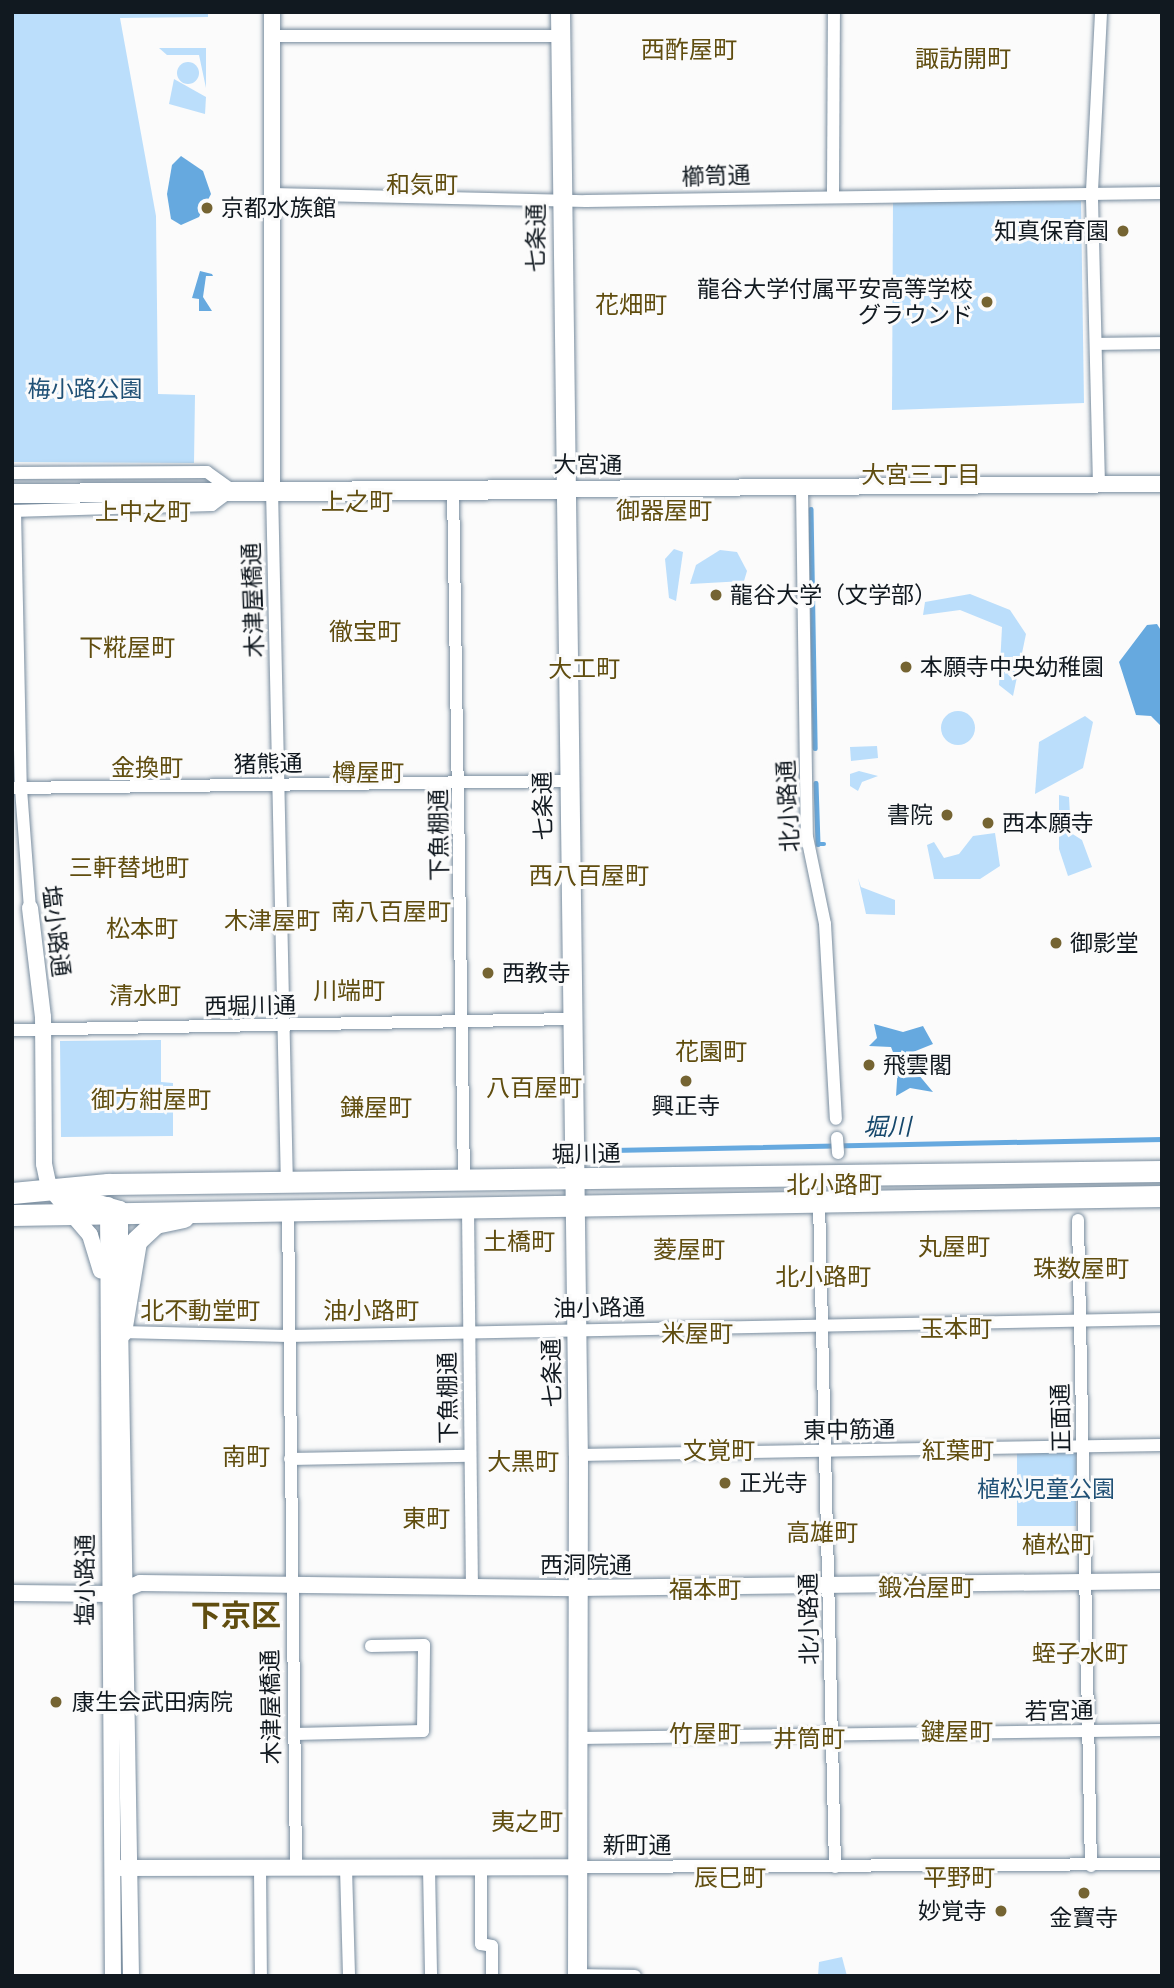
<!DOCTYPE html>
<html>
<head>
<meta charset="utf-8">
<style>
	body { margin:0 }
	#map { position:relative; width:1174px; height:1988px; overflow:hidden; background:#fbfbfb; font-family:Cabin,"Noto Sans JP",sans-serif }
	div>[style] { position:absolute }
	[style*='--x'] { left:calc(var(--x)*1px); top:calc(var(--y)*1px); width:calc(var(--w)*1px); rotate:calc(var(--a)*1deg) }
	.green>* { inset:0; background:#bbdefb }
	.round { border-radius:50% }
	.water>* { inset:0; background:#66a9df }
	.stream>* { height:4.5px; margin:-2.25px; padding:0 2.25px; transform-origin:2.25px; border-radius:2.25px; background:#66a9df }
	.roads { filter:drop-shadow(0 0 2px #798d9f) drop-shadow(0 0 2px #798d9f) }
	.minor>* { height:12px; margin:-6px; padding:0 6px; transform-origin:6px; border-radius:6px; background:#fff }
	.tertiary>* { height:16px; margin:-8px; padding:0 8px; transform-origin:8px; border-radius:8px; background:#fff }
	.secondary>* { height:19px; margin:-9.5px; padding:0 9.5px; transform-origin:9.5px; border-radius:9.5px; background:#fff }
	.trunk>* { height:21px; margin:-10.5px; padding:0 10.5px; transform-origin:10.5px; border-radius:10.5px; background:#fff }
	.dots>* { width:19px; height:19px; translate:-50% -50%; box-sizing:border-box; border:4px solid #fbfbfb; border-radius:50% }
	span { translate:-50% -50%; white-space:nowrap; text-align:center; line-height:1.15; -webkit-text-stroke:6px #fbfbfb; paint-order:stroke }
	.street-label { font-size:23px; color:#111920 }
	.poi-label { font-size:23px; color:#111920 }
	.left { translate:0 -50%; text-align:left }
	.right { translate:-100% -50%; text-align:right }
	.park-label { font-size:23px; color:#205176 }
	.neighbourhood-label { font-size:24px; color:#604d0f }
	.water-label { font-size:24px; color:#16486c; font-style:italic }
	.district-label { font-size:30px; color:#604d0f; font-weight:700 }
	.frame { position:absolute; inset:0; border:14px solid #111920; pointer-events:none }
</style>
</head>
<body>
<div id="map">
	<div class="green">
		<div style="clip-path:polygon(12px 12px,208px 12px,208px 17px,120px 18px,156px 216px,158px 394px,195px 395px,194px 463px,12px 462px)"></div>
		<div style="clip-path:polygon(159px 48px,206px 48px,206px 88px,199px 55px,167px 55px)"></div>
		<div class="round" style="left:177px;top:62px;width:22px;height:22px"></div>
		<div style="clip-path:polygon(174px 79px,206px 97px,205px 114px,169px 104px)"></div>
		<div style="clip-path:polygon(893px 201px,1081px 201px,1084px 403px,892px 410px)"></div>
		<div style="clip-path:polygon(674px 549px,683px 552px,676px 601px,669px 598px,665px 559px)"></div>
		<div style="clip-path:polygon(720px 550px,737px 552px,747px 571px,744px 581px,690px 584px,696px 565px)"></div>
		<div style="clip-path:polygon(970px 594px,1010px 610px,1026px 634px,1013px 696px,999px 685px,1002px 627px,960px 610px,923px 615px,925px 602px)"></div>
		<div class="round" style="left:941px;top:711px;width:34px;height:34px"></div>
		<div style="clip-path:polygon(1085px 716px,1093px 722px,1083px 768px,1035px 794px,1039px 742px)"></div>
		<div style="clip-path:polygon(850px 747px,877px 746px,878px 758px,851px 761px)"></div>
		<div style="clip-path:polygon(859px 771px,878px 776px,862px 782px,858px 791px,850px 786px,850px 774px)"></div>
		<div style="clip-path:polygon(1059px 795px,1069px 797px,1071px 833px,1082px 840px,1092px 867px,1068px 876px,1059px 849px)"></div>
		<div style="clip-path:polygon(995px 833px,1000px 866px,980px 879px,934px 879px,927px 845px,934px 842px,944px 858px,959px 854px,973px 836px)"></div>
		<div style="clip-path:polygon(858px 878px,861px 887px,895px 900px,895px 915px,866px 914px)"></div>
		<div style="clip-path:polygon(161px 1040px,161px 1082px,173px 1083px,173px 1136px,61px 1137px,60px 1041px)"></div>
		<div style="clip-path:polygon(1017px 1452px,1076px 1452px,1076px 1526px,1017px 1526px)"></div>
		<div style="clip-path:polygon(842px 1957px,847px 1976px,818px 1976px,819px 1962px)"></div>
	</div>
	<div class="water">
		<div style="clip-path:polygon(181px 156px,203px 171px,211px 194px,199px 217px,181px 225px,171px 219px,167px 194px,172px 165px)"></div>
		<div style="clip-path:polygon(200px 271px,212px 274px,213px 276px,206px 276px,203px 297px,212px 311px,199px 311px,199px 299px,192px 298px)"></div>
		<div style="clip-path:polygon(1157px 624px,1162px 632px,1162px 727px,1151px 716px,1136px 715px,1119px 662px,1147px 625px)"></div>
		<div style="clip-path:polygon(874px 1024px,903px 1032px,923px 1026px,933px 1044px,903px 1056px,933px 1092px,910px 1088px,896px 1096px,898px 1065px,891px 1047px,869px 1046px,877px 1038px)"></div>
	</div>
	<div class="stream">
		<div style="--x:811;--y:509;--w:239;--a:89"></div>
		<div style="--x:816;--y:783;--w:61;--a:88.1"></div>
		<div style="--x:818;--y:844;--w:6;--a:0"></div>
		<div style="--x:612;--y:1150;--w:550;--a:-1.15"></div>
	</div>
	<div class="roads">
		<div class="minor">
			<div style="--x:272;--y:36;--w:288;--a:0"></div>
			<div style="--x:833;--y:192;--w:180;--a:-89.7"></div>
			<div style="--x:272;--y:194;--w:314;--a:1.3"></div>
			<div style="--x:586;--y:201;--w:576;--a:-0.8"></div>
			<div style="--x:1097;--y:344;--w:65;--a:-0.9"></div>
			<div style="--x:12;--y:473;--w:195;--a:-0.3"></div>
			<div style="--x:207;--y:472;--w:31;--a:36"></div>
			<div style="--x:232;--y:490;--w:25;--a:143"></div>
			<div style="--x:212;--y:505;--w:200;--a:178.3"></div>
			<div style="--x:1099;--y:485;--w:294;--a:-91.4"></div>
			<div style="--x:1092;--y:191;--w:179;--a:-87.1"></div>
			<div style="--x:453;--y:487;--w:696;--a:89.09"></div>
			<div style="--x:272;--y:489;--w:697;--a:88.77"></div>
			<div style="--x:802;--y:489;--w:348;--a:89.2"></div>
			<div style="--x:807;--y:837;--w:89;--a:78.3"></div>
			<div style="--x:825;--y:924;--w:195;--a:86.8"></div>
			<div style="--x:15;--y:511;--w:278;--a:88.8"></div>
			<div style="--x:21;--y:789;--w:119;--a:85.7"></div>
			<div style="--x:12;--y:788;--w:555;--a:-0.72"></div>
			<div style="--x:12;--y:1030;--w:560;--a:-1.13"></div>
			<div style="--x:837;--y:1138;--w:15;--a:86"></div>
			<div style="--x:819;--y:1202;--w:665;--a:88.62"></div>
			<div style="--x:468;--y:1209;--w:379;--a:89.4"></div>
			<div style="--x:288;--y:1210;--w:659;--a:89.3"></div>
			<div style="--x:1078;--y:1220;--w:646;--a:88.85"></div>
			<div style="--x:121;--y:1332;--w:167;--a:1.4"></div>
			<div style="--x:288;--y:1336;--w:874;--a:-1.11"></div>
			<div style="--x:578;--y:1455;--w:584;--a:-0.98"></div>
			<div style="--x:290;--y:1459;--w:180;--a:-1"></div>
			<div style="--x:295;--y:1734;--w:128;--a:-1.3"></div>
			<div style="--x:423;--y:1731;--w:86;--a:-89.3"></div>
			<div style="--x:424;--y:1645;--w:53;--a:178.9"></div>
			<div style="--x:579;--y:1738;--w:583;--a:-0.79"></div>
			<div style="--x:577;--y:1867;--w:585;--a:-0.29"></div>
			<div style="--x:346;--y:1868;--w:108;--a:88.4"></div>
			<div style="--x:429;--y:1868;--w:108;--a:88.9"></div>
			<div style="--x:260;--y:1869;--w:107;--a:89.5"></div>
			<div style="--x:481;--y:1869;--w:75;--a:90"></div>
			<div style="--x:481;--y:1944;--w:11;--a:10"></div>
			<div style="--x:492;--y:1946;--w:30;--a:90"></div>
			<div style="--x:577;--y:1975;--w:58;--a:1"></div>
		</div>
		<div class="tertiary">
			<div style="--x:272;--y:12;--w:477;--a:90"></div>
			<div style="--x:561;--y:489;--w:601;--a:-0.48"></div>
			<div style="--x:30;--y:908;--w:110;--a:83.2"></div>
			<div style="--x:43;--y:1017;--w:147;--a:89.6"></div>
			<div style="--x:44;--y:1164;--w:24;--a:78"></div>
			<div style="--x:49;--y:1187;--w:63;--a:49.5"></div>
			<div style="--x:90;--y:1235;--w:37;--a:73"></div>
			<div style="--x:60;--y:1192;--w:62;--a:15.8"></div>
			<div style="--x:120;--y:1209;--w:86;--a:90"></div>
			<div style="--x:108;--y:1205;--w:771;--a:89.63"></div>
			<div style="--x:120;--y:1320;--w:656;--a:89.04"></div>
			<div style="--x:12;--y:1593;--w:101;--a:0.6"></div>
			<div style="--x:113;--y:1594;--w:29;--a:-22"></div>
			<div style="--x:140;--y:1583;--w:438;--a:0.7"></div>
			<div style="--x:578;--y:1588;--w:584;--a:-0.69"></div>
			<div style="--x:121;--y:1868;--w:456;--a:-0.1"></div>
		</div>
		<div class="secondary">
			<div style="--x:560;--y:12;--w:1443;--a:89.29"></div>
			<div style="--x:578;--y:1455;--w:521;--a:90.11"></div>
			<div style="--x:12;--y:493;--w:549;--a:-0.42"></div>
		</div>
		<div class="trunk">
			<div style="--x:12;--y:1193;--w:96;--a:-5.4"></div>
			<div style="--x:108;--y:1184;--w:1054;--a:-0.71"></div>
			<div style="--x:12;--y:1215;--w:1150;--a:-0.95"></div>
			<div style="--x:121;--y:1332;--w:92;--a:-80.6"></div>
			<div style="--x:136;--y:1241;--w:26;--a:-43"></div>
			<div style="--x:155;--y:1223;--w:29;--a:-12"></div>
		</div>
	</div>
	<div class="dots">
		<div style="left:207px;top:208px;background:#756432"></div>
		<div style="left:1123px;top:231px;background:#756432"></div>
		<div style="left:987px;top:302px;background:#756432"></div>
		<div style="left:716px;top:595px;background:#756432"></div>
		<div style="left:906px;top:667px;background:#756432"></div>
		<div style="left:947px;top:815px;background:#756432"></div>
		<div style="left:988px;top:823px;background:#756432"></div>
		<div style="left:1056px;top:943px;background:#756432"></div>
		<div style="left:488px;top:973px;background:#756432"></div>
		<div style="left:869px;top:1065px;background:#756432"></div>
		<div style="left:686px;top:1081px;background:#756432"></div>
		<div style="left:725px;top:1483px;background:#756432"></div>
		<div style="left:56px;top:1702px;background:#756432"></div>
		<div style="left:1084px;top:1893px;background:#756432"></div>
		<div style="left:1001px;top:1911px;background:#756432"></div>
	</div>
	<div class="street-label">
		<span style="left:716px;top:176px;rotate:-2deg">櫛笥通</span>
		<span style="left:536px;top:238px;rotate:-90deg">七条通</span>
		<span style="left:588px;top:465px;rotate:1deg">大宮通</span>
		<span style="left:253px;top:600px;rotate:-92deg">木津屋橋通</span>
		<span style="left:268px;top:764px;rotate:-1deg">猪熊通</span>
		<span style="left:543px;top:806px;rotate:-91deg">七条通</span>
		<span style="left:788px;top:806px;rotate:-93deg">北小路通</span>
		<span style="left:439px;top:835px;rotate:-91deg">下魚棚通</span>
		<span style="left:56px;top:931px;rotate:83deg">塩小路通</span>
		<span style="left:250px;top:1006px;rotate:-1deg">西堀川通</span>
		<span style="left:586px;top:1154px;rotate:-1deg">堀川通</span>
		<span style="left:599px;top:1308px;rotate:-1deg">油小路通</span>
		<span style="left:552px;top:1373px;rotate:-91deg">七条通</span>
		<span style="left:448px;top:1398px;rotate:-91deg">下魚棚通</span>
		<span style="left:1061px;top:1418px;rotate:-91deg">正面通</span>
		<span style="left:849px;top:1430px;rotate:-1deg">東中筋通</span>
		<span style="left:586px;top:1565px">西洞院通</span>
		<span style="left:85px;top:1580px;rotate:-90deg">塩小路通</span>
		<span style="left:809px;top:1619px;rotate:-91deg">北小路通</span>
		<span style="left:271px;top:1707px;rotate:-91deg">木津屋橋通</span>
		<span style="left:1059px;top:1711px;rotate:-1deg">若宮通</span>
		<span style="left:637px;top:1845px">新町通</span>
	</div>
	<div class="poi-label">
		<span class="left" style="left:221px;top:208px">京都水族館</span>
		<span class="right" style="left:1109px;top:231px">知真保育園</span>
		<span class="right" style="left:973px;top:302px">龍谷大学付属平安高等学校<br>グラウンド</span>
		<span class="left" style="left:730px;top:595px">龍谷大学（文学部）</span>
		<span class="left" style="left:920px;top:667px">本願寺中央幼稚園</span>
		<span class="right" style="left:933px;top:815px">書院</span>
		<span class="left" style="left:1002px;top:823px">西本願寺</span>
		<span class="left" style="left:1070px;top:943px">御影堂</span>
		<span class="left" style="left:502px;top:973px">西教寺</span>
		<span class="left" style="left:883px;top:1065px">飛雲閣</span>
		<span style="left:686px;top:1106px">興正寺</span>
		<span class="left" style="left:739px;top:1483px">正光寺</span>
		<span class="left" style="left:72px;top:1702px">康生会武田病院</span>
		<span class="right" style="left:987px;top:1911px">妙覚寺</span>
		<span style="left:1084px;top:1918px">金寶寺</span>
	</div>
	<div class="park-label">
		<span style="left:85px;top:389px">梅小路公園</span>
		<span style="left:1046px;top:1489px">植松児童公園</span>
	</div>
	<div class="neighbourhood-label">
		<span style="left:689px;top:50px">西酢屋町</span>
		<span style="left:963px;top:59px">諏訪開町</span>
		<span style="left:422px;top:185px">和気町</span>
		<span style="left:631px;top:305px">花畑町</span>
		<span style="left:921px;top:475px">大宮三丁目</span>
		<span style="left:357px;top:502px">上之町</span>
		<span style="left:664px;top:511px">御器屋町</span>
		<span style="left:143px;top:512px">上中之町</span>
		<span style="left:365px;top:632px">徹宝町</span>
		<span style="left:127px;top:648px">下糀屋町</span>
		<span style="left:584px;top:669px">大工町</span>
		<span style="left:147px;top:768px">金換町</span>
		<span style="left:368px;top:773px">樽屋町</span>
		<span style="left:129px;top:868px">三軒替地町</span>
		<span style="left:589px;top:876px">西八百屋町</span>
		<span style="left:391px;top:912px">南八百屋町</span>
		<span style="left:272px;top:921px">木津屋町</span>
		<span style="left:142px;top:929px">松本町</span>
		<span style="left:349px;top:991px">川端町</span>
		<span style="left:145px;top:996px">清水町</span>
		<span style="left:711px;top:1052px">花園町</span>
		<span style="left:534px;top:1088px">八百屋町</span>
		<span style="left:151px;top:1100px">御方紺屋町</span>
		<span style="left:376px;top:1108px">鎌屋町</span>
		<span style="left:834px;top:1185px">北小路町</span>
		<span style="left:519px;top:1242px">土橋町</span>
		<span style="left:954px;top:1247px">丸屋町</span>
		<span style="left:689px;top:1250px">菱屋町</span>
		<span style="left:1081px;top:1269px">珠数屋町</span>
		<span style="left:823px;top:1277px">北小路町</span>
		<span style="left:200px;top:1311px">北不動堂町</span>
		<span style="left:371px;top:1311px">油小路町</span>
		<span style="left:956px;top:1329px">玉本町</span>
		<span style="left:697px;top:1334px">米屋町</span>
		<span style="left:719px;top:1451px">文覚町</span>
		<span style="left:958px;top:1451px">紅葉町</span>
		<span style="left:246px;top:1457px">南町</span>
		<span style="left:523px;top:1462px">大黒町</span>
		<span style="left:426px;top:1519px">東町</span>
		<span style="left:822px;top:1533px">高雄町</span>
		<span style="left:1058px;top:1545px">植松町</span>
		<span style="left:926px;top:1588px">鍛冶屋町</span>
		<span style="left:705px;top:1590px">福本町</span>
		<span style="left:1080px;top:1654px">蛭子水町</span>
		<span style="left:957px;top:1732px">鍵屋町</span>
		<span style="left:705px;top:1734px">竹屋町</span>
		<span style="left:809px;top:1739px">井筒町</span>
		<span style="left:527px;top:1822px">夷之町</span>
		<span style="left:730px;top:1878px">辰巳町</span>
		<span style="left:959px;top:1878px">平野町</span>
	</div>
	<div class="water-label">
		<span style="left:887px;top:1127px;rotate:-1deg">堀川</span>
	</div>
	<div class="district-label">
		<span style="left:236px;top:1616px">下京区</span>
	</div>
	<div class="frame"></div>
</div>
</body>
</html>
